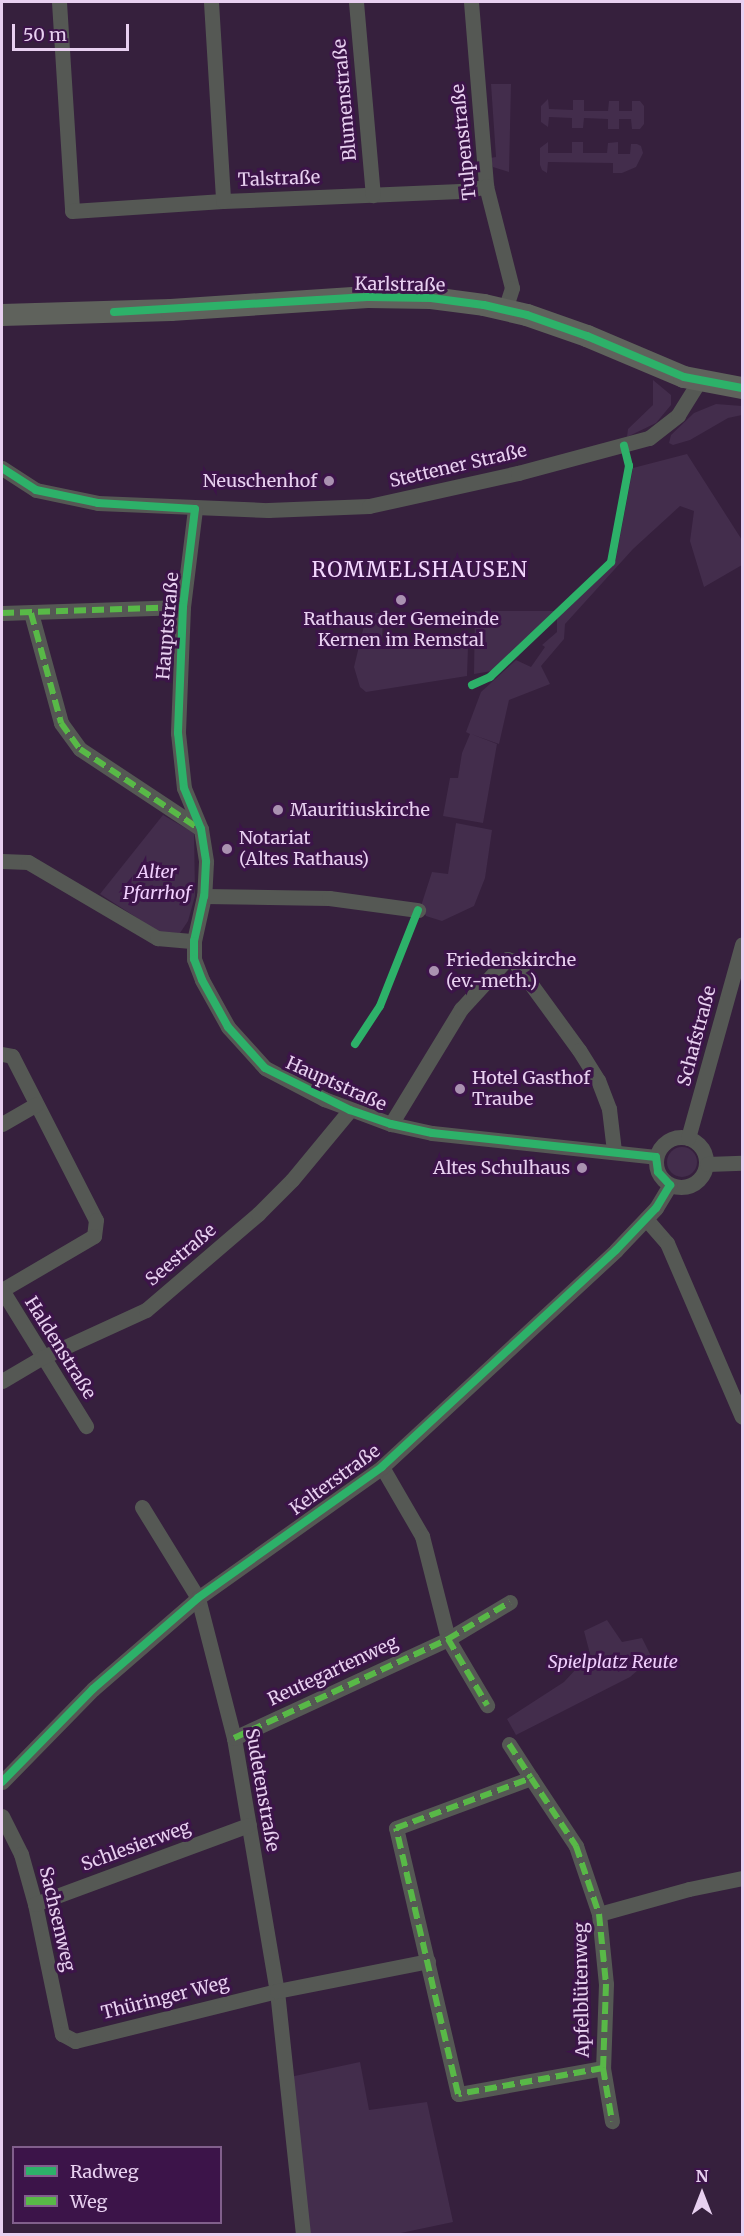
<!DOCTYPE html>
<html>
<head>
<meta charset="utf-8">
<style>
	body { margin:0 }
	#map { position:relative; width:744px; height:2236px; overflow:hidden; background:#36203d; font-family:Merriweather,serif }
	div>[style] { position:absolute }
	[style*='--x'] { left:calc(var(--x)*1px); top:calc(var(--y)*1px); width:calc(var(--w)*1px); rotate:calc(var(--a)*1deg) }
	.green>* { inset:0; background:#432d4c }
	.round { border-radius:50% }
	.street>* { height:15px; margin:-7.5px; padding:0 7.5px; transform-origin:7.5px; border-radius:7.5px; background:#555854 }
	.street>.ring { margin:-7.5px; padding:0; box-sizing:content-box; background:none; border:15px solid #555854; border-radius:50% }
	.secondary>* { height:22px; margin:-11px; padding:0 11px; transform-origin:11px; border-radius:11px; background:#5f625c }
	.quiet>* { height:6px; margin-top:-3px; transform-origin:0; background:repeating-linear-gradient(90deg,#58b947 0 12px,transparent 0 18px) }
	.cycleway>* { height:8px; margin:-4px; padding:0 4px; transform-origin:4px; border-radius:4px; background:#2db169 }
	.dots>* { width:16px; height:16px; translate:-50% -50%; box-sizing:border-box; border:3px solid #3c1449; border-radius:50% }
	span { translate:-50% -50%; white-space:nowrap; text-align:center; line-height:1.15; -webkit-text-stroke:6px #3c1449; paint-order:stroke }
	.street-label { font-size:18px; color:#e8d0f0 }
	.poi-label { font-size:18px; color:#e8d0f0 }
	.right { translate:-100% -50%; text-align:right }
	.left { translate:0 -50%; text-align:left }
	.park-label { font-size:18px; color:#f0cefd; font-style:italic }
	.quarter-label { font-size:21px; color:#f3d7fe; letter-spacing:1.5px }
	.frame { position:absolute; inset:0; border:3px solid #e8d0f0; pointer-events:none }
	.legend { position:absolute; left:12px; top:2146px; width:210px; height:78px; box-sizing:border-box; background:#3c1449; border:2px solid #815f8c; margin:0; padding:8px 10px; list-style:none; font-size:18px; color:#e8d0f0 }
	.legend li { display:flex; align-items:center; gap:12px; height:30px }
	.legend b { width:30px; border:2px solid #815f8c }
	.north { position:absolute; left:672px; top:2164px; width:60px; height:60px; -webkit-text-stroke:4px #3c1449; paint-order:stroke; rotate:0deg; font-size:16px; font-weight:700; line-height:24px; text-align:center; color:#e8d0f0 }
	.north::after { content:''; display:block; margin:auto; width:21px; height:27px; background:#e8d0f0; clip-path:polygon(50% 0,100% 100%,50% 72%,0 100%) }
	.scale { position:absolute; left:12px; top:24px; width:117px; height:27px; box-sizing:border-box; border:3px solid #e8d0f0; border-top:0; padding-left:8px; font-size:18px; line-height:21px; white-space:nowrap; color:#e8d0f0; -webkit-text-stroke:4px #3c1449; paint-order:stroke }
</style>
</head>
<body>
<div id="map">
	<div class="green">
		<div style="clip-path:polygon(491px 84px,511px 84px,509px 172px,493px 167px,490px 158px,496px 157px)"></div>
		<div style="clip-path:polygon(548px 99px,549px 109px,573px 110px,573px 100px,584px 100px,584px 111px,608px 111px,609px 101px,619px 101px,619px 111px,632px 111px,632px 101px,640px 101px,644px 106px,644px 124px,640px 129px,632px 129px,631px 119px,619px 119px,619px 129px,608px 129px,608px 119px,584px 118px,583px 128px,572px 128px,572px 118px,549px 117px,548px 127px,541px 122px,541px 106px)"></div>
		<div style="clip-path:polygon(548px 142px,548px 153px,572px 153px,572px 142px,583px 142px,583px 153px,607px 153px,608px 143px,618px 142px,618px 154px,630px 154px,631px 144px,637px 144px,641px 146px,643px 153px,636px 167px,622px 173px,613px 173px,613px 163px,548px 162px,547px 173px,542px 170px,540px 165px,540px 148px)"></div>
		<div style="clip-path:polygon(653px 380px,671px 395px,671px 405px,656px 423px,627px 437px,628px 429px,653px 405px)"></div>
		<div style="clip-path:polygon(716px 404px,742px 406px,742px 415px,728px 418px,690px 440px,673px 445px,669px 443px,671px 435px,694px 413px)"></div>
		<div style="clip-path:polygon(687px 454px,742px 540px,742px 565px,704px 587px,690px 541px,694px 511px,680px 506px,633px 549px,565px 624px,564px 639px,541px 666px,550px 684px,509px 700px,499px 744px,471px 734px,497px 744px,483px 823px,443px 816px,450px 778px,458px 778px,462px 753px,470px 734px,466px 732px,481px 692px,516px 660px,531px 667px,545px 647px,542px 645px,557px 632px,557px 619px,615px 563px,633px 468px)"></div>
		<div style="clip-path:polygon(475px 611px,555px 611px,492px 671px,474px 674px)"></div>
		<div style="clip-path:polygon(367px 613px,383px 613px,382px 647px,468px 647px,467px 676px,366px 692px,360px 687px,354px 667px)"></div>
		<div style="clip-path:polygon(163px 815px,194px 833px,195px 896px,188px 921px,180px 933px,159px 932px,100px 894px)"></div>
		<div style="clip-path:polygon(456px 823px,492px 830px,485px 878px,474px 906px,442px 921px,426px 916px,421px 906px,432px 872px,448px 874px)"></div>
		<div class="round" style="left:667px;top:1147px;width:30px;height:30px"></div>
		<div style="clip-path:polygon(607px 1620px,622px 1642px,642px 1638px,652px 1658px,630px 1677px,516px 1735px,507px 1719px,564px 1682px,590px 1654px,584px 1631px)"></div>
		<div style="clip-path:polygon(360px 2062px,369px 2110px,427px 2102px,453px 2222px,396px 2234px,306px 2234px,290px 2077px)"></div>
	</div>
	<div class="street">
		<div style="--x:59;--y:2;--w:209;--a:86.4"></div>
		<div style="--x:72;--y:211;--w:151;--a:-3.8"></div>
		<div style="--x:223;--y:201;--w:243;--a:-2.4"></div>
		<div style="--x:466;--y:191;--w:21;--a:-14"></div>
		<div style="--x:211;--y:2;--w:199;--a:86.5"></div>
		<div style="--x:356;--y:2;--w:194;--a:85"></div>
		<div style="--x:471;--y:2;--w:185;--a:85.3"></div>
		<div style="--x:486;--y:186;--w:105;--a:75.7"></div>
		<div style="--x:512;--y:288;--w:23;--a:108"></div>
		<div style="--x:2;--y:468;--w:40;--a:32.9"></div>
		<div style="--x:36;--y:490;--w:63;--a:11.8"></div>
		<div style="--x:98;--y:503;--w:170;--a:2.4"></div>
		<div style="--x:268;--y:510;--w:101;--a:-2.3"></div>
		<div style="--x:369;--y:506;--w:153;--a:-12.5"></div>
		<div style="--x:518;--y:473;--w:136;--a:-15"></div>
		<div style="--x:649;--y:438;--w:37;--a:-38"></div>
		<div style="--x:678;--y:415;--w:40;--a:-58"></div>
		<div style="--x:195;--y:509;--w:99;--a:97"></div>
		<div style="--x:183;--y:607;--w:126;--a:92.3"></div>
		<div style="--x:178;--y:733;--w:55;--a:83.8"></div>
		<div style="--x:184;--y:788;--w:44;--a:67.5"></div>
		<div style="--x:201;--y:829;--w:33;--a:81"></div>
		<div style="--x:206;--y:862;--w:34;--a:93"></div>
		<div style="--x:204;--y:896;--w:46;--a:102.5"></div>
		<div style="--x:194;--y:941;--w:18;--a:90"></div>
		<div style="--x:194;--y:959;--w:22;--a:69"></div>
		<div style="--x:202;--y:980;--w:54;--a:61"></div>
		<div style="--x:228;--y:1027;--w:55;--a:47.9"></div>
		<div style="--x:265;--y:1068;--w:67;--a:27.7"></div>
		<div style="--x:324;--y:1099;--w:72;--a:20.5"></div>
		<div style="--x:391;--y:1124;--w:42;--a:12.4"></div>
		<div style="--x:432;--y:1133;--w:225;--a:6.1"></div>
		<div style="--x:2;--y:613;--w:181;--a:-1.9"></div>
		<div style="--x:31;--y:613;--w:114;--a:74.7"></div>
		<div style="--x:61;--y:723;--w:32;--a:54"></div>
		<div style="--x:80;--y:749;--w:145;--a:33.5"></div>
		<div style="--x:2;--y:861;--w:26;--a:2"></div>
		<div style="--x:28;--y:862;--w:150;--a:30.5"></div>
		<div style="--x:157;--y:938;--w:37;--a:5"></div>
		<div style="--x:204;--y:896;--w:125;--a:0.9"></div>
		<div style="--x:329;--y:898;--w:90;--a:7.7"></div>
		<div style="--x:2;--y:1054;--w:10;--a:11"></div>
		<div style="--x:12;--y:1056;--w:184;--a:62.9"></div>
		<div style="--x:96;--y:1220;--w:16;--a:97"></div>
		<div style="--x:94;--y:1236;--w:107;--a:149.6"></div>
		<div style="--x:2;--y:1124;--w:39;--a:-30"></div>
		<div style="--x:391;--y:1124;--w:135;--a:-58.7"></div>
		<div style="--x:461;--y:1009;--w:68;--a:-47.4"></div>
		<div style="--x:507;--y:959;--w:7;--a:16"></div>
		<div style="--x:514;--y:961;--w:110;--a:53.9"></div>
		<div style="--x:579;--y:1050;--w:36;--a:58"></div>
		<div style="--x:598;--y:1080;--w:31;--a:69"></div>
		<div style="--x:609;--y:1109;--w:42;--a:83.2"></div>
		<div class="ring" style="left:656px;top:1137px;width:35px;height:35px"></div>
		<div style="--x:688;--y:1138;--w:201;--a:-74.4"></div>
		<div style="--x:707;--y:1164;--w:35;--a:-2"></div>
		<div style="--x:646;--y:1219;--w:32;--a:49"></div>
		<div style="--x:667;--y:1243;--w:189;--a:66.7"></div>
		<div style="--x:2;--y:1290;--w:160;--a:58.3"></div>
		<div style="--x:2;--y:1381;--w:45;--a:-30.5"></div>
		<div style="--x:41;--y:1358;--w:115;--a:-24.6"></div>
		<div style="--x:146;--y:1310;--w:148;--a:-40.6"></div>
		<div style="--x:258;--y:1214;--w:48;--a:-45"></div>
		<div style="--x:292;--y:1180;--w:91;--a:-50.4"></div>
		<div style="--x:382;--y:1467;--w:80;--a:59.9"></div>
		<div style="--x:422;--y:1536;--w:106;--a:75.8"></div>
		<div style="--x:448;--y:1639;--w:77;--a:59.4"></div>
		<div style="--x:142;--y:1507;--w:107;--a:58.4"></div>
		<div style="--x:198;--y:1598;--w:145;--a:75.6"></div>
		<div style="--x:234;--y:1738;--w:257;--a:80.4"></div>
		<div style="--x:277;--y:1991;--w:244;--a:83.9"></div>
		<div style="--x:234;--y:1738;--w:236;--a:-24.8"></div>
		<div style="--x:448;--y:1639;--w:72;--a:-30.8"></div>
		<div style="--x:509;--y:1744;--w:40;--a:57.1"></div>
		<div style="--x:531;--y:1778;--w:82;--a:56.5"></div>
		<div style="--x:576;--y:1846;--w:72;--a:71.3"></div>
		<div style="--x:599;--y:1914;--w:70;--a:84.3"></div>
		<div style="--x:606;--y:1984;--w:84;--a:92"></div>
		<div style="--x:603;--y:2068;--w:147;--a:169.8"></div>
		<div style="--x:458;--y:2094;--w:273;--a:-103.1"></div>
		<div style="--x:396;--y:1828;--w:144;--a:-20.3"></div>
		<div style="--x:2;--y:1782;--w:130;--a:-45.6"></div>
		<div style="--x:93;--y:1689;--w:139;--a:-40.9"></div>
		<div style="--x:198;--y:1598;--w:226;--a:-35.4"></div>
		<div style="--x:382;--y:1467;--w:319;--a:-42.8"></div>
		<div style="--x:616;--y:1250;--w:58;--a:-46.4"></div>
		<div style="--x:656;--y:1208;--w:27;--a:-59"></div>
		<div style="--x:2;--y:1816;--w:42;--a:63.4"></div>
		<div style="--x:21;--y:1854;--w:52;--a:74.4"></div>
		<div style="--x:35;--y:1904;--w:133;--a:78.3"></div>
		<div style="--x:62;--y:2034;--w:15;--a:28"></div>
		<div style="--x:75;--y:2041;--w:208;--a:-13.9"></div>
		<div style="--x:277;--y:1991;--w:154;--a:-11.2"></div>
		<div style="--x:35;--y:1904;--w:228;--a:-20.3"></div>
		<div style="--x:599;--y:1914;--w:93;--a:-15.5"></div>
		<div style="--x:689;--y:1889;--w:54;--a:-11.7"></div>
		<div style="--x:603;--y:2068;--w:54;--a:80.4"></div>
	</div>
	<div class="secondary">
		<div style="--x:2;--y:315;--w:169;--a:-1.7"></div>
		<div style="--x:171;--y:310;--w:197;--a:-3.8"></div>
		<div style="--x:368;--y:297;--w:63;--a:0.9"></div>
		<div style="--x:431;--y:298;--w:53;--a:7.5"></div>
		<div style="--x:484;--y:305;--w:44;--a:13.1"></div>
		<div style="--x:527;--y:315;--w:64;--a:19.3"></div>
		<div style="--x:587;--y:336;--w:105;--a:22.9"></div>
		<div style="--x:684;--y:377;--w:59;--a:10.7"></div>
	</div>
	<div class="quiet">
		<div style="--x:471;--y:2;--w:1;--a:90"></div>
		<div style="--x:2;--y:613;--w:181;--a:-1.9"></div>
		<div style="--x:31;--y:613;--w:114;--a:74.7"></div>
		<div style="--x:61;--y:723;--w:32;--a:54"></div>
		<div style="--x:80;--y:749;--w:142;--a:33.8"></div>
		<div style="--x:448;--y:1639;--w:77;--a:59.4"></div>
		<div style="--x:234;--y:1738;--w:236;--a:-24.8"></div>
		<div style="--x:448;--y:1639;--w:72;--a:-30.8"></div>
		<div style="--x:509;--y:1744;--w:40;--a:57.1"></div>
		<div style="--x:531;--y:1778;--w:82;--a:56.5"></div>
		<div style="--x:576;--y:1846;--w:72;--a:71.3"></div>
		<div style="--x:599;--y:1914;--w:70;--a:84.3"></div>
		<div style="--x:606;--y:1984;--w:84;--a:92"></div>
		<div style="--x:603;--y:2068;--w:147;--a:169.8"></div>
		<div style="--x:458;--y:2094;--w:273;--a:-103.1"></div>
		<div style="--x:396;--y:1828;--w:144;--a:-20.3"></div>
		<div style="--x:603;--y:2068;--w:54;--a:80.4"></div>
	</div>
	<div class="cycleway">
		<div style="--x:114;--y:312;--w:254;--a:-3.4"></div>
		<div style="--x:368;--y:297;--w:63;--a:0.9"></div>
		<div style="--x:431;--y:298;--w:53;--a:7.5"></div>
		<div style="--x:484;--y:305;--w:44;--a:13.1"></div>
		<div style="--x:527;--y:315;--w:64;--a:19.3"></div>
		<div style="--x:587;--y:336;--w:105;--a:22.9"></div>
		<div style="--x:684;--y:377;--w:59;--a:10.7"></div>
		<div style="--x:2;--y:468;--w:40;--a:32.9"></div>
		<div style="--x:36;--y:490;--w:63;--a:11.8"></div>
		<div style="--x:98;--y:503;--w:97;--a:3.5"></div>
		<div style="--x:195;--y:509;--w:99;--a:97"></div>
		<div style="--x:183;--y:607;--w:126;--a:92.3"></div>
		<div style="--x:178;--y:733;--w:55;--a:83.8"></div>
		<div style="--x:184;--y:788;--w:44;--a:67.5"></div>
		<div style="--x:201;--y:829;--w:33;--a:81"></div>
		<div style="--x:206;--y:862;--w:34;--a:93"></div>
		<div style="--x:204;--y:896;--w:46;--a:102.5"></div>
		<div style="--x:194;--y:941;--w:18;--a:90"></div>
		<div style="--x:194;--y:959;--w:22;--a:69"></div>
		<div style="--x:202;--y:980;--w:54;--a:61"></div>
		<div style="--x:228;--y:1027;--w:55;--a:47.9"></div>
		<div style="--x:265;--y:1068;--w:95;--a:26.3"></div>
		<div style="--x:350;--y:1110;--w:43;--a:18.9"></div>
		<div style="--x:391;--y:1124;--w:42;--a:12.4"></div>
		<div style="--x:432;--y:1133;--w:225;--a:6.1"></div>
		<div style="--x:656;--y:1157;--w:15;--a:82"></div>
		<div style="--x:658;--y:1172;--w:18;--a:47"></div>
		<div style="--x:670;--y:1185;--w:27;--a:121"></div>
		<div style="--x:656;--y:1208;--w:58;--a:133.6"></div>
		<div style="--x:616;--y:1250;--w:319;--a:137.2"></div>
		<div style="--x:382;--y:1467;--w:226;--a:144.6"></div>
		<div style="--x:198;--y:1598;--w:139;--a:139.1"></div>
		<div style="--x:93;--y:1689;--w:130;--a:134.4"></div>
		<div style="--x:472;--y:685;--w:20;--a:-24"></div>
		<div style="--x:490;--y:677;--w:167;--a:-43.5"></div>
		<div style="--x:611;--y:562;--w:98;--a:-79.4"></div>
		<div style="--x:629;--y:466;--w:21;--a:-104"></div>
		<div style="--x:355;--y:1044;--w:45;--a:-56.7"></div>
		<div style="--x:380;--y:1006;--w:103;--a:-68.4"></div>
	</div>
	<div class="dots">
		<div style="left:329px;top:481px;background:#aa92b1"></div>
		<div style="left:401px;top:600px;background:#aa92b1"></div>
		<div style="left:278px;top:810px;background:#aa92b1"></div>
		<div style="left:227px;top:849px;background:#aa92b1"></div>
		<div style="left:434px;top:971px;background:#aa92b1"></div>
		<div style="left:460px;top:1089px;background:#aa92b1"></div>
		<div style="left:582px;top:1168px;background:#aa92b1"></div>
	</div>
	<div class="street-label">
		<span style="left:345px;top:100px;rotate:-95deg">Blumenstraße</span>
		<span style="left:464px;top:142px;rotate:-96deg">Tulpenstraße</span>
		<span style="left:279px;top:179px;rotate:-2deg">Talstraße</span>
		<span style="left:400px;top:285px;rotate:1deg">Karlstraße</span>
		<span style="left:458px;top:466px;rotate:-13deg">Stettener Straße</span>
		<span style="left:168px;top:626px;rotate:-85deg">Hauptstraße</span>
		<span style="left:697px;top:1036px;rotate:-75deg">Schafstraße</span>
		<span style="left:336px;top:1084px;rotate:24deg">Hauptstraße</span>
		<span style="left:181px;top:1255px;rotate:-40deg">Seestraße</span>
		<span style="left:60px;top:1348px;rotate:58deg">Haldenstraße</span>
		<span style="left:335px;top:1480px;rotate:-36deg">Kelterstraße</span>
		<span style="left:333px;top:1671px;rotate:-25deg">Reutegartenweg</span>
		<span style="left:262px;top:1790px;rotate:80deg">Sudetenstraße</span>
		<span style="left:136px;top:1846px;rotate:-20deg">Schlesierweg</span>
		<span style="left:57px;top:1919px;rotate:77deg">Sachsenweg</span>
		<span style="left:582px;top:1990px;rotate:-91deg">Apfelblütenweg</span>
		<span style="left:165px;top:1998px;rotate:-14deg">Thüringer Weg</span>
	</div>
	<div class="poi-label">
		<span class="right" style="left:317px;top:481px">Neuschenhof</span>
		<span style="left:401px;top:630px">Rathaus der Gemeinde<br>Kernen im Remstal</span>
		<span class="left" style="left:290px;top:810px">Mauritiuskirche</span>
		<span class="left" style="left:239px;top:849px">Notariat<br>(Altes Rathaus)</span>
		<span class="left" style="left:446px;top:971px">Friedenskirche<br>(ev.-meth.)</span>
		<span class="left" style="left:472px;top:1089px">Hotel Gasthof<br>Traube</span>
		<span class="right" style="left:570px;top:1168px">Altes Schulhaus</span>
	</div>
	<div class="park-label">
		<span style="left:157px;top:883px">Alter<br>Pfarrhof</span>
		<span style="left:613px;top:1662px">Spielplatz Reute</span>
	</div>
	<div class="quarter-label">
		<span style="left:420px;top:570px">ROMMELSHAUSEN</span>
	</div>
	<div class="frame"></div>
	<ul class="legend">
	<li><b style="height:8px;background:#2db169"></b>Radweg</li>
	<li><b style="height:8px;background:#58b947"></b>Weg</li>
	</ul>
	<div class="north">N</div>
	<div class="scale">50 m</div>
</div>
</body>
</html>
